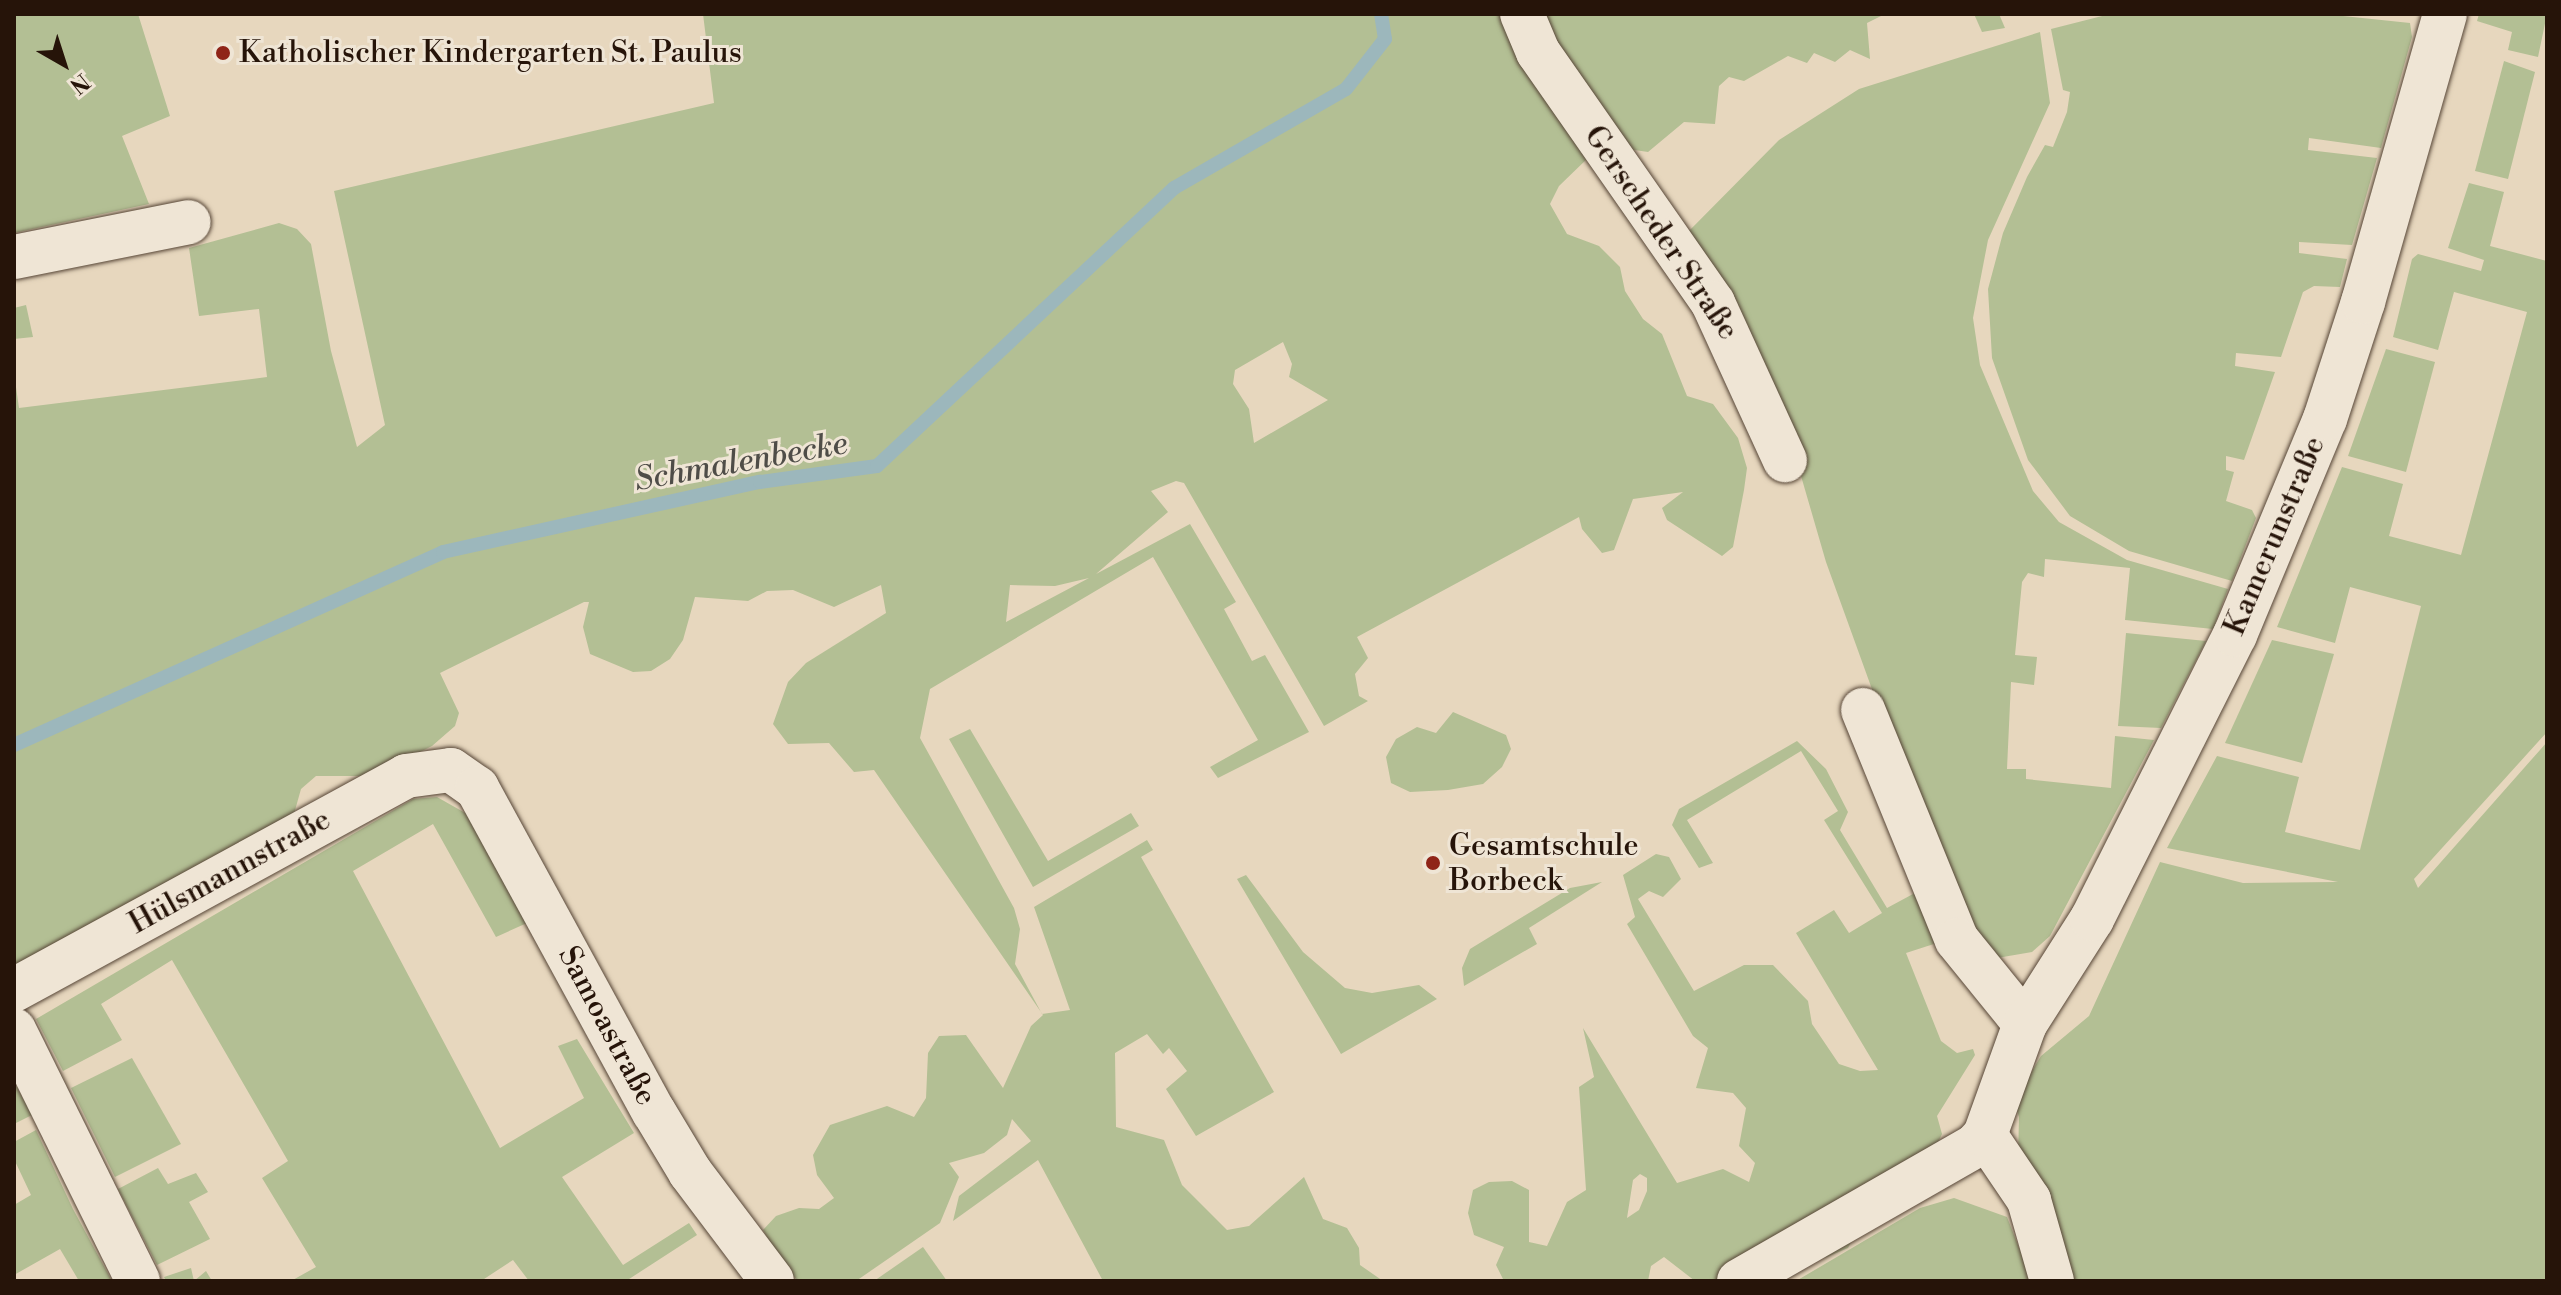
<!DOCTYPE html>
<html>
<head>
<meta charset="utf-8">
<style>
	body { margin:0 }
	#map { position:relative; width:2561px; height:1295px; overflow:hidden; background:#e7d7be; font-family:"Libre Bodoni",serif }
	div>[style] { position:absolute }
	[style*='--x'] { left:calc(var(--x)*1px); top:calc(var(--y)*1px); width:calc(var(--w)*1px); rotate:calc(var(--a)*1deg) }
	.green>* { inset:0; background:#b3bf94 }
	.stream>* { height:14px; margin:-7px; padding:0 7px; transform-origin:7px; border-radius:7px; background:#9cb7bc }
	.roads { filter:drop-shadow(0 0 2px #564536) drop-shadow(0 0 2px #564536) }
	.street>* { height:44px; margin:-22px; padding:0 22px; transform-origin:22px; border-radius:22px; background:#efe5d5 }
	.dots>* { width:22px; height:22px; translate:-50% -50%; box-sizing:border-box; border:4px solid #efe5d5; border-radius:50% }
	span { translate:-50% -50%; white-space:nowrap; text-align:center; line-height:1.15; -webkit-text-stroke:6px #efe5d5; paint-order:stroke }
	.poi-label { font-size:30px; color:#261409 }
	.left { translate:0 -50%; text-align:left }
	.street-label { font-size:30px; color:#261409 }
	.water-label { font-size:32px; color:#4f4d48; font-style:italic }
	.frame { position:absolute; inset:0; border:16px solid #261409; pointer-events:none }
	.north { position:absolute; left:24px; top:24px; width:80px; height:80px; -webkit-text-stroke:6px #efe5d5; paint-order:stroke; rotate:141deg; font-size:22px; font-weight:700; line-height:32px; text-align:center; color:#261409 }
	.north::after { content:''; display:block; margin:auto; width:28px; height:36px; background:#261409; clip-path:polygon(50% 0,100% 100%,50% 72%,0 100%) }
</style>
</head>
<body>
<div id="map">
	<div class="green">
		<div style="clip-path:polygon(14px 14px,138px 14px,170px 116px,122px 136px,149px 204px,14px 233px)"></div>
		<div style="clip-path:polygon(evenodd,703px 14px,1885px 14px,1867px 23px,1870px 59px,1850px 50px,1835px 62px,1814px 53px,1807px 63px,1788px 56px,1744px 81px,1729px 77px,1719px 86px,1715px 124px,1684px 122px,1648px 152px,1628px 149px,1590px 156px,1559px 186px,1550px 204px,1567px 234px,1599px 246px,1620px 267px,1625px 291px,1643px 319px,1662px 334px,1687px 396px,1713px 404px,1738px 438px,1747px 468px,1744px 490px,1733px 547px,1722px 556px,1667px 520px,1662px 508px,1683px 492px,1633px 499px,1614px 550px,1602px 553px,1582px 529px,1579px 517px,1357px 637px,1368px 658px,1355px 674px,1359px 696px,1368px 701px,1324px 726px,1184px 483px,1176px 481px,1151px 491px,1168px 512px,1096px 574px,1190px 524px,1236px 602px,1224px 609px,1252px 661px,1265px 655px,1309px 732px,1218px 778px,1210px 767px,1258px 740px,1153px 557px,930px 689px,920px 738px,1014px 908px,1020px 929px,1015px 964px,1042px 1014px,1070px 1010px,1034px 907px,1147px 840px,1153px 850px,1141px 857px,1274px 1092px,1196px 1136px,1166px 1089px,1187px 1071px,1169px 1048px,1163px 1054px,1147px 1034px,1115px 1053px,1116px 1127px,1164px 1140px,1182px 1185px,1227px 1230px,1249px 1226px,1304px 1177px,1323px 1219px,1347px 1228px,1359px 1248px,1360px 1265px,1383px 1281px,1103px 1281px,1038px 1160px,953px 1221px,959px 1196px,1031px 1141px,1012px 1119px,1007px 1135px,984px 1153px,949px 1163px,959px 1177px,940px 1223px,856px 1281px,798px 1281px,782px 1264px,763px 1230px,776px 1216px,799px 1208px,819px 1209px,834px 1198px,817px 1175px,813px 1155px,830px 1125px,887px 1106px,914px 1117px,926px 1098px,928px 1053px,939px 1036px,966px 1035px,1003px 1088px,1031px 1026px,1043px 1015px,874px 770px,854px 772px,829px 743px,788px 744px,773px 724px,788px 682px,806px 663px,886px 613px,881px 585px,834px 607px,793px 590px,767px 591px,748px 601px,695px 597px,683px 640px,670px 659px,651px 671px,633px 672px,590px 654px,583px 627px,589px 602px,584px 602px,440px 673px,459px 713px,455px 726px,432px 746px,372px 776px,316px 776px,301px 789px,292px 821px,14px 977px,14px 373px,19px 408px,267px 377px,259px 309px,199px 316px,189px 248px,279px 223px,297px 229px,311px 244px,331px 351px,357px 447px,385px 425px,334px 191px,714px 103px,703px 14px,1283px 342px,1292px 364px,1289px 377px,1328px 400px,1254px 443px,1249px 409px,1233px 384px,1235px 370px,1283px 342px,703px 14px,1089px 578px,1006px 622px,1010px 585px,1055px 586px,1089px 578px)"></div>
		<div style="clip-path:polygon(1974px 14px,1999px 14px,2005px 28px,1982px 32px)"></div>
		<div style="clip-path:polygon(2110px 14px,2324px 14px,2410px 23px,2412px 37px,2381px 148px,2309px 138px,2308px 150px,2377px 158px,2352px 245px,2299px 242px,2299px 253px,2347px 259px,2340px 287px,2314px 286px,2303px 292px,2281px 357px,2236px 353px,2235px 366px,2275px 372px,2244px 460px,2226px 456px,2226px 470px,2234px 472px,2226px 501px,2252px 510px,2256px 518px,2232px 581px,2129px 551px,2070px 516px,2028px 460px,1992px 358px,1988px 289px,2003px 233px,2027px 177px,2045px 145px,2053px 147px,2067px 112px,2070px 92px,2063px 90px,2051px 29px)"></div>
		<div style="clip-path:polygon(2479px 14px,2547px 14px,2538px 57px,2508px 50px,2512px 32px,2477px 21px)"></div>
		<div style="clip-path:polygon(2040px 32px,2050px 103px,1988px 240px,1973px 318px,1980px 365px,2033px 491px,2059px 522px,2127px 560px,2228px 589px,2213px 629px,2125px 620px,2130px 568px,2045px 559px,2044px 577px,2028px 573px,2022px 582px,2015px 655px,2037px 657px,2034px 685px,2011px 682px,2007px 769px,2026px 769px,2026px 779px,2111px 788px,2115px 736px,2154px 740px,2050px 936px,2032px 952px,1997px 958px,1983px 944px,1907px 786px,1826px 562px,1799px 469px,1686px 234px,1779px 140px,1859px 89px)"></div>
		<div style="clip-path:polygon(2504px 61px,2535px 72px,2508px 179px,2475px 171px)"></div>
		<div style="clip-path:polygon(2469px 183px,2504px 192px,2490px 246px,2547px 261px,2547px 732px,2414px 879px,2418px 888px,2547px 742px,2547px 1281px,2065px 1281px,2018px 1159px,2019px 1117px,2014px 1101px,2041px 1056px,2089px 1016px,2160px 862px,2243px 883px,2338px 882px,2167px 848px,2217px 756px,2299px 777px,2285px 832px,2360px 850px,2421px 606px,2350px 587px,2335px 643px,2277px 627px,2342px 467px,2403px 484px,2389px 536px,2461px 555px,2527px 312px,2454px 292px,2438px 350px,2393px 337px,2412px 259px,2418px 254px,2481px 271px,2484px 260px,2448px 248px)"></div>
		<div style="clip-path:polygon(26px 305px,33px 337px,14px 339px,14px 308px)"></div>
		<div style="clip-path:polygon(2386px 349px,2435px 362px,2406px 472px,2348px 456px)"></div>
		<div style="clip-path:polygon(2126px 633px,2206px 641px,2161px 728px,2118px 726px)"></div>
		<div style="clip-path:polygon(2272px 640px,2334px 654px,2302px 763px,2225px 743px)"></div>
		<div style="clip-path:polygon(1453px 712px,1506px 735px,1511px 749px,1502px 767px,1483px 784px,1448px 790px,1410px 792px,1391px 783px,1386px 757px,1396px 739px,1417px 727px,1436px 733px)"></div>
		<div style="clip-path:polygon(970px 729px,1048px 861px,1131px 813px,1139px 826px,1033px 887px,949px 739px)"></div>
		<div style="clip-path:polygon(evenodd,1797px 741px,1826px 769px,1848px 812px,1840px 830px,1887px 908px,1939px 880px,1940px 942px,1906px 953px,1941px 1041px,1957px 1053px,1973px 1049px,1975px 1055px,1937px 1116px,1942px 1134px,1932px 1155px,1871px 1205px,1848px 1248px,1827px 1257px,1725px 1281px,1695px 1281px,1664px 1257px,1651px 1266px,1648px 1281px,1504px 1281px,1496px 1265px,1504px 1247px,1474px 1235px,1468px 1213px,1473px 1190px,1489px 1182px,1512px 1181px,1529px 1190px,1529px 1242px,1547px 1246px,1567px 1202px,1586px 1190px,1579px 1087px,1594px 1077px,1583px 1028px,1677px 1183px,1723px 1169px,1749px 1182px,1755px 1163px,1739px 1146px,1746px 1108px,1733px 1093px,1696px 1088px,1708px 1048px,1693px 1036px,1627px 924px,1635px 917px,1623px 875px,1656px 854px,1669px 857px,1681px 879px,1663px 897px,1649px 891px,1638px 899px,1694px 991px,1744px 965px,1773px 965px,1808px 1001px,1812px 1024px,1839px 1064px,1860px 1071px,1878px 1070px,1796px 933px,1834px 910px,1849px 933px,1882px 913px,1824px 820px,1838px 811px,1801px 751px,1687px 820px,1713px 863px,1699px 868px,1672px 825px,1679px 809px,1797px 741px,1640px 1174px,1647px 1178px,1647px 1191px,1639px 1210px,1627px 1218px,1633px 1180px,1640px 1174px)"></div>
		<div style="clip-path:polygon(437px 797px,467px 814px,527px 923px,496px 937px,433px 824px,353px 871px,500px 1148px,584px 1098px,558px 1046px,577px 1039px,634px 1133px,562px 1177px,623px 1265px,689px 1223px,697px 1235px,626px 1281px,529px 1281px,513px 1260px,481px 1281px,291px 1281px,316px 1267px,262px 1178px,288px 1161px,172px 960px,101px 1004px,122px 1040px,63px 1071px,36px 1019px,413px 799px)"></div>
		<div style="clip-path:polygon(1246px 875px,1303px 952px,1345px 988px,1372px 993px,1419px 985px,1437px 999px,1341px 1054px,1237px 879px)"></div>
		<div style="clip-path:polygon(1602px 882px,1529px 928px,1537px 944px,1464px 986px,1462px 968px,1470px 949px,1570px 888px)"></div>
		<div style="clip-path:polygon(132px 1058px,181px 1144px,115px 1177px,71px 1088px)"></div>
		<div style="clip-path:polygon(14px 1082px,32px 1115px,14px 1124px)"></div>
		<div style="clip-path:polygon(36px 1130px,73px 1209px,112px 1281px,79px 1281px,60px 1249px,14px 1275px,14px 1205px,31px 1195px,14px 1159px,14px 1142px)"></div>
		<div style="clip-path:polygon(158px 1168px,168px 1184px,196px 1173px,208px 1192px,189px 1202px,210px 1239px,157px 1265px,118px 1189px)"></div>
		<div style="clip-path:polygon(1954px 1198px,2007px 1217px,2032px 1281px,1796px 1281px,1920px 1208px)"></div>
		<div style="clip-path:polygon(923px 1247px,947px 1281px,874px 1281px)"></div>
		<div style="clip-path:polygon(191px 1268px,194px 1281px,206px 1271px,212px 1281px,166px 1281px,164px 1277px)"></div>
	</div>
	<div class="stream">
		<div style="--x:14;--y:745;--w:470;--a:-24.2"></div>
		<div style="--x:443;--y:552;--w:325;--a:-12.5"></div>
		<div style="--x:760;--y:482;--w:118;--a:-7.8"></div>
		<div style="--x:877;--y:466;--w:407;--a:-43.1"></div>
		<div style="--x:1174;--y:188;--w:198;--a:-29.9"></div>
		<div style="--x:1346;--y:89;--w:63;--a:-52"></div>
		<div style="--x:1385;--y:39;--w:25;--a:-99"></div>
	</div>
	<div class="roads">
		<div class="street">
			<div style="--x:1522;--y:14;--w:41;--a:67.2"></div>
			<div style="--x:1538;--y:52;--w:306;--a:55.1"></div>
			<div style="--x:1713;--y:303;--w:173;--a:65.4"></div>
			<div style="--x:14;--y:257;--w:178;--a:-11.3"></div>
			<div style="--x:1863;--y:710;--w:248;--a:67.8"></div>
			<div style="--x:1957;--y:940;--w:108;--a:51"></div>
			<div style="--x:14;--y:990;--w:447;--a:-28.6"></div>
			<div style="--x:406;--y:776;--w:45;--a:-7.6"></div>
			<div style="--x:451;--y:770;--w:32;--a:35"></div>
			<div style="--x:477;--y:788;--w:369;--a:61.4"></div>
			<div style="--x:654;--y:1112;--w:70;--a:59"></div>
			<div style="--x:690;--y:1172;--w:136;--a:53"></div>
			<div style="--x:14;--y:1030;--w:280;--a:63.7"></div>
			<div style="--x:1739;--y:1281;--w:272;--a:-29.8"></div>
			<div style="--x:1975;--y:1146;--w:15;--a:-48"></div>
			<div style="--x:2052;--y:1281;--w:84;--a:-105.9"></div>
			<div style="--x:2029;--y:1200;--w:78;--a:-124.1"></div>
			<div style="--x:1985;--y:1135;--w:118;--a:-70.2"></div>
			<div style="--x:2025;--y:1024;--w:125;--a:-57.5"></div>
			<div style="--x:2092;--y:919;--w:318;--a:-63.3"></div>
			<div style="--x:2235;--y:635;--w:234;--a:-67.4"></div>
			<div style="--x:2325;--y:419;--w:123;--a:-72"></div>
			<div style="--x:2363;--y:302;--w:299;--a:-74.1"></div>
		</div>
	</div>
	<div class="dots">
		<div style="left:223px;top:53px;background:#8f2418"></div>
		<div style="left:1433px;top:863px;background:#8f2418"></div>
	</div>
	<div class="poi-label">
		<span class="left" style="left:239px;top:53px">Katholischer Kindergarten St. Paulus</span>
		<span class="left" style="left:1449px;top:863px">Gesamtschule<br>Borbeck</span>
	</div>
	<div class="street-label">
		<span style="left:1661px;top:233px;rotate:56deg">Gerscheder Straße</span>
		<span style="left:2275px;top:536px;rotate:-67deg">Kamerunstraße</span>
		<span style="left:230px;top:872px;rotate:-29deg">Hülsmannstraße</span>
		<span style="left:607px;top:1026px;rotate:62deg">Samoastraße</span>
	</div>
	<div class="water-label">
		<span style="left:741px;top:462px;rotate:-10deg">Schmalenbecke</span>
	</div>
	<div class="frame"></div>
	<div class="north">N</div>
</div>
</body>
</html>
